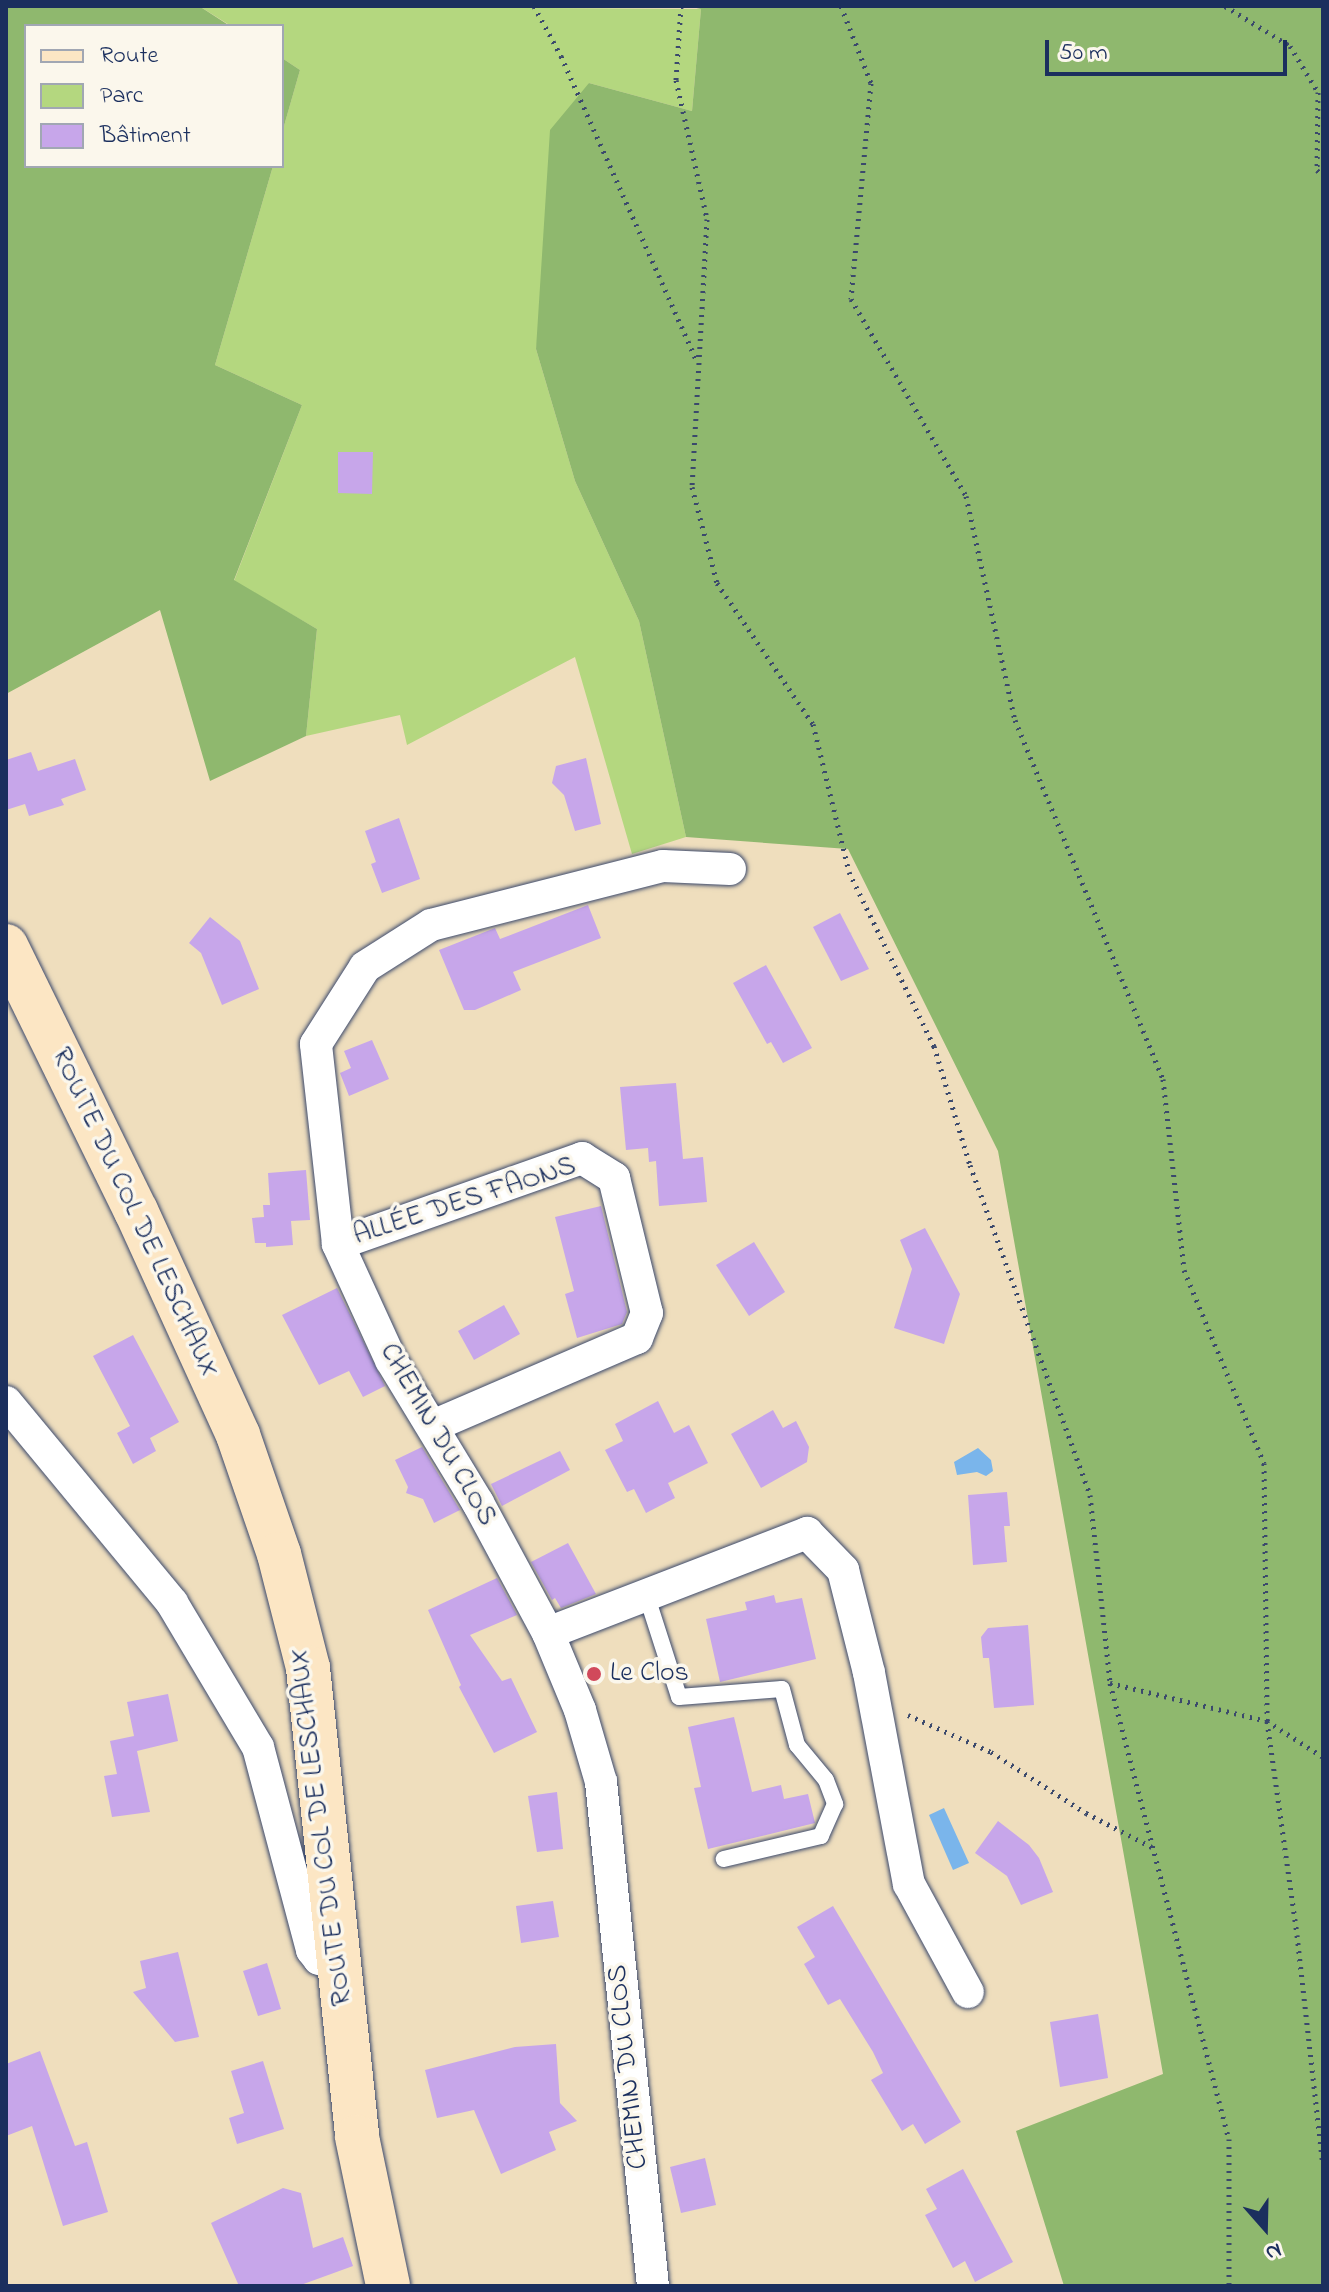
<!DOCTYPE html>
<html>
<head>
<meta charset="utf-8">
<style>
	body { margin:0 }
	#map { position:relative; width:1329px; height:2292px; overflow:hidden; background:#efdebd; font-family:"Indie Flower",sans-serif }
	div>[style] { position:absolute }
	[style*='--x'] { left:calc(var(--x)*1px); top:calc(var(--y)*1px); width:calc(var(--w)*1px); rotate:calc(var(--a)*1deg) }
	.green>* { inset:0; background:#b4d77f }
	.forest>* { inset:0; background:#8fb86e }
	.water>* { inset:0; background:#7ab5eb }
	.building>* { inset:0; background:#c7a6ea }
	.path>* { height:5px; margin-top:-2.5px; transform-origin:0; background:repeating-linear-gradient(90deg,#3b496c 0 2px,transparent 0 8px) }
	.roads { filter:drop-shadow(0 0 2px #3b496c) drop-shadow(0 0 2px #3b496c) }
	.lane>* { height:16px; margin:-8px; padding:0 8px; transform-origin:8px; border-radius:8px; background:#fff }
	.street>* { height:32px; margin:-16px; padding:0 16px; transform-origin:16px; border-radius:16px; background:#fff }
	.secondary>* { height:44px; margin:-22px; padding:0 22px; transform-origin:22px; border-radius:22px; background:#fce6c4 }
	.dots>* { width:22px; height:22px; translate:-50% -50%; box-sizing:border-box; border:4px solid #fbf7ec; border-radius:50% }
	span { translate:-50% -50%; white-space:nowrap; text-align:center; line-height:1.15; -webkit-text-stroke:7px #fbf7ec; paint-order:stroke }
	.street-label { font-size:28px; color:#1b2f5e }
	.poi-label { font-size:28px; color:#1b2f5e }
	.left { translate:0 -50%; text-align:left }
	.frame { position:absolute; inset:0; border:8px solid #1b2f5e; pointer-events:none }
	.legend { position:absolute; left:24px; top:24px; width:260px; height:144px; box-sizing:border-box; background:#fbf7ec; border:2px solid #a1a7b3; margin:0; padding:10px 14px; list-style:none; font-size:24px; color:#1b2f5e }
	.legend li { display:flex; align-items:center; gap:16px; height:40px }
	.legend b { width:40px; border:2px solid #a1a7b3 }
	.north { position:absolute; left:1225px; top:2188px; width:80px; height:80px; -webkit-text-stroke:6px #fbf7ec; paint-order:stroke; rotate:160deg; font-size:22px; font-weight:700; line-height:32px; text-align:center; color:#1b2f5e }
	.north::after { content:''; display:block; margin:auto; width:28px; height:36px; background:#1b2f5e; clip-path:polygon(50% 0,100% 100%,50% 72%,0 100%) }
	.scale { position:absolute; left:1045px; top:40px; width:242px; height:36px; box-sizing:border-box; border:4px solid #1b2f5e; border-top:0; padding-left:10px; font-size:24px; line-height:28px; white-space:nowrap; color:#1b2f5e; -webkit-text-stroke:6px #fbf7ec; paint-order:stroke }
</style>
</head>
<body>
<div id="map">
	<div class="green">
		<div style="clip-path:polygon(199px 6px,701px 9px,692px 111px,589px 83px,536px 349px,575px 481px,639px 621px,686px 837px,632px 854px,575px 657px,407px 745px,400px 715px,306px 736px,317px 629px,234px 581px,302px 405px,215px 365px,273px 166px,282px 166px,282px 133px,300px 70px,282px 58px,282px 26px,231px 26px)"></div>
	</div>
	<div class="forest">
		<div style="clip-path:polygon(6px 6px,199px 6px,230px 26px,26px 26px,26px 166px,273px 166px,215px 365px,302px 405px,234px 580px,317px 629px,306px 736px,210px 781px,160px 610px,6px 694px)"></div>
		<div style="clip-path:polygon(687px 6px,1323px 6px,1323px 2286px,1064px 2286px,1016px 2131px,1163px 2074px,998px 1151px,848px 849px,686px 837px,639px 621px,575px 481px,536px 349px,550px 130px,589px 83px,692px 111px,701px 9px)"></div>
		<div style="clip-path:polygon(282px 58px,300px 70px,282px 133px)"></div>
	</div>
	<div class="water">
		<div style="clip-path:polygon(978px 1448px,991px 1460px,993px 1471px,986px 1476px,977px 1472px,957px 1475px,954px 1462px)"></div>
		<div style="clip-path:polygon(944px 1808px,969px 1863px,953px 1870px,929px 1815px)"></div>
	</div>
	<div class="building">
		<div style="clip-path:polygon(338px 452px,373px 452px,372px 494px,338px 493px)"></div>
		<div style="clip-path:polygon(31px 752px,38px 771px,75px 759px,86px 790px,61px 799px,64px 805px,29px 816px,25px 804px,6px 810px,6px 760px)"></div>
		<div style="clip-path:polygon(586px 758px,601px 824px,575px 831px,564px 795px,552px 783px,556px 766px)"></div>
		<div style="clip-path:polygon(399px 818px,420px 879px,382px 893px,371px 864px,376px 862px,365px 831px)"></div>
		<div style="clip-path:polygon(588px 905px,601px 938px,513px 972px,521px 990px,475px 1010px,464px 1010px,439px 950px,495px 928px,500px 939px)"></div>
		<div style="clip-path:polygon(840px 913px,869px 969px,841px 981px,813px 927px)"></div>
		<div style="clip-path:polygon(210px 917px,240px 941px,259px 989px,222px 1005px,201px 953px,189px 943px)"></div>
		<div style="clip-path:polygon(766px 965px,812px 1048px,783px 1063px,771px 1042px,767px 1044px,733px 983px)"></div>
		<div style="clip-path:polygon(372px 1040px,389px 1079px,349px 1096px,340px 1073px,351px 1068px,344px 1051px)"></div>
		<div style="clip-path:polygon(676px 1083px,683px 1159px,703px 1157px,707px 1202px,659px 1206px,656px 1161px,649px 1162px,648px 1148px,626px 1150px,620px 1087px)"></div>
		<div style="clip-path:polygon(306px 1170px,310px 1220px,291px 1221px,293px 1245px,266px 1247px,266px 1243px,255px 1243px,252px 1218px,264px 1217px,263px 1205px,270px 1205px,268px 1173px)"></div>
		<div style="clip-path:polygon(601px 1206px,627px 1312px,622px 1324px,577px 1338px,565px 1294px,574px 1291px,555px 1217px)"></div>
		<div style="clip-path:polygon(925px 1228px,960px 1294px,944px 1344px,894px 1328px,912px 1269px,900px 1240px)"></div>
		<div style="clip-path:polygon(754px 1242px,785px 1292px,749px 1316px,716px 1265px)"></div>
		<div style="clip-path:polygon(337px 1288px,385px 1386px,363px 1397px,349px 1371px,319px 1385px,282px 1315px)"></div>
		<div style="clip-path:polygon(504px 1305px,520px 1334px,474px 1360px,458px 1331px)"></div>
		<div style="clip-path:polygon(133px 1335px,179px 1422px,150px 1438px,156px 1451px,133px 1464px,117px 1433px,130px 1426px,93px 1356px)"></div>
		<div style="clip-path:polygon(658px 1401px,674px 1433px,689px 1425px,708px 1463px,668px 1483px,675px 1498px,646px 1513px,634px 1489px,627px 1492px,605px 1450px,623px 1441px,615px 1424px)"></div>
		<div style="clip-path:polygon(773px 1410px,783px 1428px,796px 1421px,809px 1447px,807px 1462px,761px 1488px,731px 1434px)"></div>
		<div style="clip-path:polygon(422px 1447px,460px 1510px,434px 1523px,423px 1499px,406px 1493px,408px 1487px,395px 1460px)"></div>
		<div style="clip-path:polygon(560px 1451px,570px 1470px,502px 1506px,491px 1484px)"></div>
		<div style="clip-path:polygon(1007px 1492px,1010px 1526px,1004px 1526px,1007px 1562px,973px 1565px,968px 1495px)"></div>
		<div style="clip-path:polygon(568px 1543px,596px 1594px,561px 1608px,555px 1598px,552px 1600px,531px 1562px)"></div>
		<div style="clip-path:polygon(497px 1578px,517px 1615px,470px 1635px,502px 1681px,511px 1678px,537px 1732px,494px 1753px,459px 1687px,461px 1685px,428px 1610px)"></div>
		<div style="clip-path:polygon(774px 1595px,776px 1603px,802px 1598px,816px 1659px,720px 1682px,706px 1619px,747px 1610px,745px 1602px)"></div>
		<div style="clip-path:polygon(1028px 1625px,1034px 1705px,994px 1708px,989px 1658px,983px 1658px,981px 1637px,988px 1628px)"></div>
		<div style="clip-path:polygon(168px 1694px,178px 1741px,137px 1751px,150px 1812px,112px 1817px,104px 1776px,117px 1774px,110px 1741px,134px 1736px,127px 1702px)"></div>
		<div style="clip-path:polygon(734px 1717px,752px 1792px,781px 1785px,784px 1799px,808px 1794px,815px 1823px,708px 1849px,694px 1788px,701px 1787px,688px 1727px)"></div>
		<div style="clip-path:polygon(557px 1792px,563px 1849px,537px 1852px,528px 1796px)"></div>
		<div style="clip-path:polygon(998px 1821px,1029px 1845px,1039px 1858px,1053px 1892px,1021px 1905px,1007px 1876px,975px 1853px)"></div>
		<div style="clip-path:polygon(553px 1901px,559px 1937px,521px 1943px,516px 1906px)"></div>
		<div style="clip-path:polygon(833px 1906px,961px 2122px,925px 2144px,913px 2124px,902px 2131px,871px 2080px,883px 2073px,873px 2052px,840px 1999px,828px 2005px,804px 1964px,815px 1957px,797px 1927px)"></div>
		<div style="clip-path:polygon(178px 1952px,199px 2037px,175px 2042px,133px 1992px,146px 1988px,140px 1961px)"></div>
		<div style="clip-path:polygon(267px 1963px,281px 2009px,258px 2016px,243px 1971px)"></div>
		<div style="clip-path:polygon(1098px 2014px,1108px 2078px,1060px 2087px,1050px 2022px)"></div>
		<div style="clip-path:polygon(556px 2044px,560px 2103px,577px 2121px,549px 2132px,556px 2150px,501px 2174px,474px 2110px,437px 2118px,425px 2070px,515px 2047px)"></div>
		<div style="clip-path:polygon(40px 2051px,75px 2146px,87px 2142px,108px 2212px,63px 2226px,32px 2126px,6px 2136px,6px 2064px)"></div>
		<div style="clip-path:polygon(263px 2061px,284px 2129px,237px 2144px,229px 2118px,244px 2113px,231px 2071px)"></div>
		<div style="clip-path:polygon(705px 2158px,716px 2205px,681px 2213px,670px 2167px)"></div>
		<div style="clip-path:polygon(963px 2169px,1013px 2262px,975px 2282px,965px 2261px,953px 2268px,925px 2215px,937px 2209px,926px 2189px)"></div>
		<div style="clip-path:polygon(283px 2188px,301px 2193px,313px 2248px,343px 2237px,353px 2266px,298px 2286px,239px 2286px,211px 2223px)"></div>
	</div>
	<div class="path">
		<div style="--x:534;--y:6;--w:57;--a:61.6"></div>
		<div style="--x:561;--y:56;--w:334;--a:66"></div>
		<div style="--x:681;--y:6;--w:74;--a:93.9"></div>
		<div style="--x:676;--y:80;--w:142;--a:77.4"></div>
		<div style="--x:707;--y:219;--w:268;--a:93.2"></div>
		<div style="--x:692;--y:487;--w:99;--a:75.4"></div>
		<div style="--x:717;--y:583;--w:171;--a:55.8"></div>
		<div style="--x:813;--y:724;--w:152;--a:76.3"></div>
		<div style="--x:849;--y:872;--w:194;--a:64"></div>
		<div style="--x:934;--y:1046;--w:124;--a:73.2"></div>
		<div style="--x:970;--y:1165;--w:351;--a:70"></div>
		<div style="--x:1090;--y:1495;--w:189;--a:83.9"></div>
		<div style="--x:1110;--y:1683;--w:471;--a:75.4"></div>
		<div style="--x:1229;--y:2139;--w:147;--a:90"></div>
		<div style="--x:841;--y:6;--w:83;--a:68.7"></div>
		<div style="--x:871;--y:83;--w:217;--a:95.3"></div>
		<div style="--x:851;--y:299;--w:228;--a:59.7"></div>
		<div style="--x:966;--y:496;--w:229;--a:77.7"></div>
		<div style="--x:1015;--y:720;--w:388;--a:67.6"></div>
		<div style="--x:1163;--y:1079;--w:192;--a:83.7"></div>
		<div style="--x:1184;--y:1270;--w:209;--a:67.5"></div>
		<div style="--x:1264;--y:1463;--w:258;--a:89.3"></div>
		<div style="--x:1267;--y:1721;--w:216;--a:82"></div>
		<div style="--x:1297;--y:1935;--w:231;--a:83.6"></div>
		<div style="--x:1225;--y:6;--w:76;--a:31.6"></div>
		<div style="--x:1290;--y:46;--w:54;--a:58.7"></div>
		<div style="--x:1318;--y:92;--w:78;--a:90.7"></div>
		<div style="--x:1317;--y:170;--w:8;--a:45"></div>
		<div style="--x:1110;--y:1683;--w:162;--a:13.6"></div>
		<div style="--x:1267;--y:1721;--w:67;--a:32.7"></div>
		<div style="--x:908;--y:1715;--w:91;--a:24"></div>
		<div style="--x:991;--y:1752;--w:113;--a:32.7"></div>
		<div style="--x:1086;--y:1813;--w:74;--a:27.3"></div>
	</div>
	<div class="roads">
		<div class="lane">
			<div style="--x:646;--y:1594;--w:108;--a:72.2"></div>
			<div style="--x:679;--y:1697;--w:103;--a:-4.4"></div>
			<div style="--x:782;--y:1689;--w:58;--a:75"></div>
			<div style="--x:797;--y:1745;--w:45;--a:50.4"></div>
			<div style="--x:826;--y:1780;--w:26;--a:69"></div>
			<div style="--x:835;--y:1804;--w:35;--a:114"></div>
			<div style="--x:821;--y:1836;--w:100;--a:166.7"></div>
		</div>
		<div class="street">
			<div style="--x:338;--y:1244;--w:259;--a:-19.4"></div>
			<div style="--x:582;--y:1158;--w:38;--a:32"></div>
			<div style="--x:614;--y:1178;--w:139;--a:76.3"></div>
			<div style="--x:647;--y:1313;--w:27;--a:112"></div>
			<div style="--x:637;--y:1338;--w:222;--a:156.7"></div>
			<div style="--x:6;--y:1402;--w:261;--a:50.4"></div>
			<div style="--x:172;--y:1603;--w:168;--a:59.2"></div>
			<div style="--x:258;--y:1747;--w:210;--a:75.1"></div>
			<div style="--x:312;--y:1950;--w:11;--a:52"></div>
			<div style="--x:319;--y:1959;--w:21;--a:14"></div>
			<div style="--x:548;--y:1633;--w:278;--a:-21.1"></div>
			<div style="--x:807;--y:1533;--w:52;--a:45.8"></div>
			<div style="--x:843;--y:1570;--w:106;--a:75.8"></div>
			<div style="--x:869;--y:1673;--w:215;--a:79.3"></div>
			<div style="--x:909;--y:1884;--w:123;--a:61.4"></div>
			<div style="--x:653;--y:2286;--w:507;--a:-95.89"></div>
			<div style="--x:601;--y:1782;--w:75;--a:-106.3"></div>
			<div style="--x:580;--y:1710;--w:83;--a:-112.6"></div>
			<div style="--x:548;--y:1633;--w:148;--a:-118.3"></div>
			<div style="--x:478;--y:1503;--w:167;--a:-121.3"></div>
			<div style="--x:391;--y:1360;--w:128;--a:-114.6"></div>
			<div style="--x:338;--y:1244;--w:201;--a:-96.3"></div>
			<div style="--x:316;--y:1044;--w:91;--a:-57.5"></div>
			<div style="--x:365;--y:967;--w:78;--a:-32.5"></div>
			<div style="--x:431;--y:925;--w:239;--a:-14.3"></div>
			<div style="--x:663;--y:866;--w:67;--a:2.6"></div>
		</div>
		<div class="secondary">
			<div style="--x:6;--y:946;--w:295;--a:63.9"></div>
			<div style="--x:136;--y:1211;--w:246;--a:65.5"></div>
			<div style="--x:238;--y:1435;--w:126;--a:71"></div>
			<div style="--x:279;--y:1554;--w:118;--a:75.7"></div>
			<div style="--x:308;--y:1668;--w:472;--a:84"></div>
			<div style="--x:357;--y:2137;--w:152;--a:78.2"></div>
		</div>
	</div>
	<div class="dots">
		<div style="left:594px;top:1674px;background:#d1495b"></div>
	</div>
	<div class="street-label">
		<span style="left:465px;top:1202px;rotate:-18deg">ALLÉE DES FAONS</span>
		<span style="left:134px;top:1213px;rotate:65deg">ROUTE DU COL DE LESCHAUX</span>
		<span style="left:437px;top:1435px;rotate:60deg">CHEMIN DU CLOS</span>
		<span style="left:322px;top:1827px;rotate:-97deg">ROUTE DU COL DE LESCHAUX</span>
		<span style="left:629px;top:2067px;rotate:-96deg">CHEMIN DU CLOS</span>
	</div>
	<div class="poi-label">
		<span class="left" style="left:610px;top:1674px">Le Clos</span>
	</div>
	<div class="frame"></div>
	<ul class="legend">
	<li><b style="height:10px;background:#fce6c4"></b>Route</li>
	<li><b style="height:22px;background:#b4d77f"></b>Parc</li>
	<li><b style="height:22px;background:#c7a6ea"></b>Bâtiment</li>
	</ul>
	<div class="north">N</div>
	<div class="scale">50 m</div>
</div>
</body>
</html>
